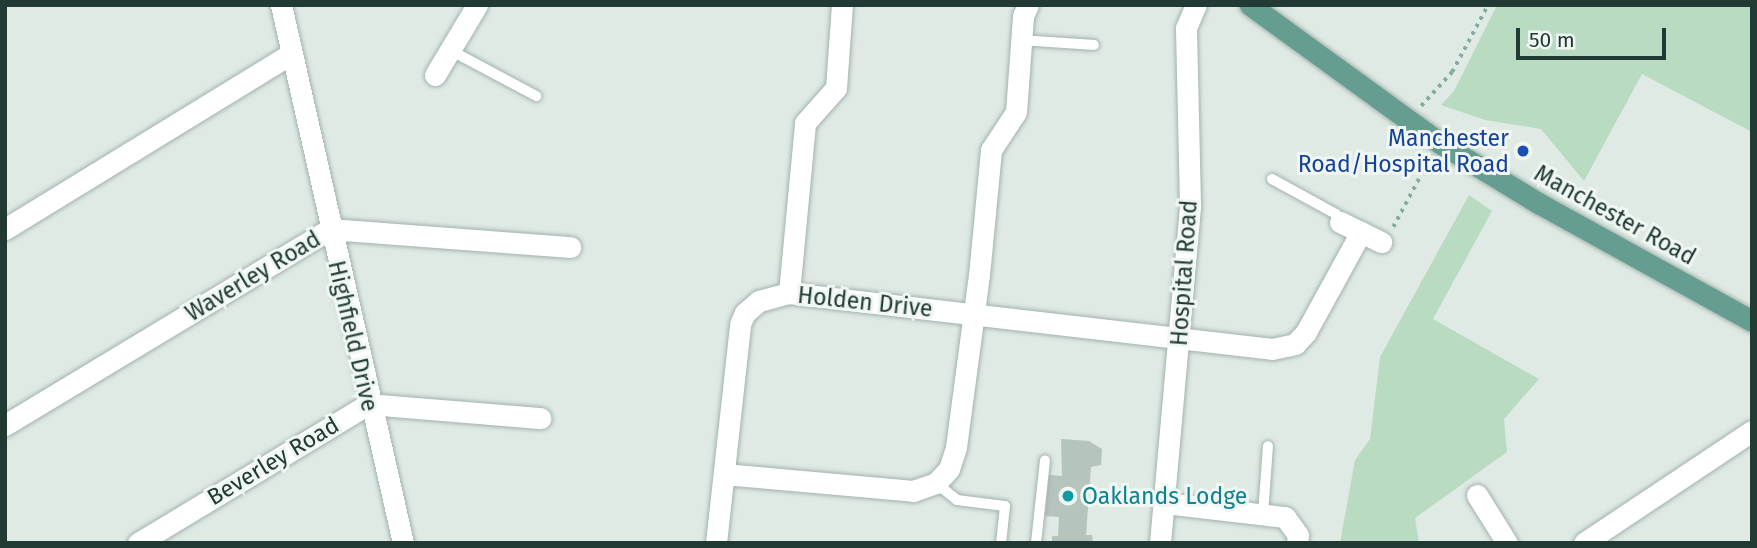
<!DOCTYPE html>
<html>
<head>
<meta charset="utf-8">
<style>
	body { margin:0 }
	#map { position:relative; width:1757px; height:548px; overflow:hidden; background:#dfeae5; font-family:"Fira Sans",sans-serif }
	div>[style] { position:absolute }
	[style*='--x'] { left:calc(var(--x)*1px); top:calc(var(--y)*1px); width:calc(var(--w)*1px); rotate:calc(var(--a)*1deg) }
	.green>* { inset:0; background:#b9dbc2 }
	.building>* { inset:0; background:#b5c5be }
	.path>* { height:3.5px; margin-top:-1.75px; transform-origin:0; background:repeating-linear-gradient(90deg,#81ad9f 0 3.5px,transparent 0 8.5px) }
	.roads { filter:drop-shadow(0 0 2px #a2b2ac) drop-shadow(0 0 2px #a2b2ac) }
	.service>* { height:10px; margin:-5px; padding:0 5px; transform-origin:5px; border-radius:5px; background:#fff }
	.minor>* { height:21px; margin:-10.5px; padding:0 10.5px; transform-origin:10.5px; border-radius:10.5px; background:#fff }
	.primary>* { height:21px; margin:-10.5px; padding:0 10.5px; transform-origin:10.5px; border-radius:10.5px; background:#659e90 }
	.dots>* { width:19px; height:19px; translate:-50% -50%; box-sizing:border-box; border:4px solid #f0f7f3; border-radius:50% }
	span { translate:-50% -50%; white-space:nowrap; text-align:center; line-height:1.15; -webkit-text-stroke:6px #f0f7f3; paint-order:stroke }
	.transit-label { font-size:23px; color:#164399 }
	.right { translate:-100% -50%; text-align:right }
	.street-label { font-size:23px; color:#213a33 }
	.culture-label { font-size:23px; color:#0d838f }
	.left { translate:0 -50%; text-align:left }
	.frame { position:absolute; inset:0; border:7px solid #213a33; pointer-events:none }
	.scale { position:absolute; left:1516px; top:28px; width:150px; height:32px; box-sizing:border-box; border:4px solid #213a33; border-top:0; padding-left:9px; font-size:21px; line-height:24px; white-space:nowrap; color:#213a33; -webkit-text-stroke:5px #f0f7f3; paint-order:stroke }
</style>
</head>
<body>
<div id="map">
	<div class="green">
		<div style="clip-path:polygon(1497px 5px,1752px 5px,1752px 132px,1642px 74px,1584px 181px,1541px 129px,1485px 120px,1441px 105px,1454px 91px)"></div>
		<div style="clip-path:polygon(1469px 195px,1492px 211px,1433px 319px,1539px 379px,1504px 419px,1507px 452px,1415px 518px,1419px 543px,1340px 543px,1355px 460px,1370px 439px,1380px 357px)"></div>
	</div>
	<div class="building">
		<div style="clip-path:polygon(1061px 439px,1089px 441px,1102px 449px,1101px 465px,1091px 467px,1086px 535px,1092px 535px,1093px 543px,1052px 543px,1052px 536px,1058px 536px,1059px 517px,1045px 516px,1049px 475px,1062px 476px)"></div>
	</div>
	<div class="path">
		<div style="--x:1421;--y:106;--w:46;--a:-47.6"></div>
		<div style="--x:1452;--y:72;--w:76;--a:-61.8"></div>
		<div style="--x:1393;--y:227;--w:76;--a:-61.8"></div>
	</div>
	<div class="roads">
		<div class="service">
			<div style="--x:1021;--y:40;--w:73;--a:3.9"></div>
			<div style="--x:450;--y:50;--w:98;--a:28.1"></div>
			<div style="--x:1272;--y:179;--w:73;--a:28.7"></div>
			<div style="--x:1336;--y:214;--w:9;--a:63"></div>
			<div style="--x:936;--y:483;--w:27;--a:39"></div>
			<div style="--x:957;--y:500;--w:48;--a:7.1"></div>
			<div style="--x:1005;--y:506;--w:37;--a:96"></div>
			<div style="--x:1263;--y:515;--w:69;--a:-85.9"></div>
			<div style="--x:1036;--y:543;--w:83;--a:-83.8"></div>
		</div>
		<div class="minor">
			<div style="--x:281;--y:5;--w:552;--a:77.22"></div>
			<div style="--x:435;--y:75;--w:82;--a:-59"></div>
			<div style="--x:1340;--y:222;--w:46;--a:26"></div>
			<div style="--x:5;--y:229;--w:335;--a:-31.5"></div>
			<div style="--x:789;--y:293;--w:171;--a:-84.6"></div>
			<div style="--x:805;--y:123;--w:47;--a:-48.5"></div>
			<div style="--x:836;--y:88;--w:83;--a:-85.9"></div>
			<div style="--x:5;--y:425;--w:380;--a:-31.1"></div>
			<div style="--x:330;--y:229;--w:241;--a:4.3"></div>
			<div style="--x:724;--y:474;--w:190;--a:5.1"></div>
			<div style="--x:913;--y:491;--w:24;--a:-19"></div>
			<div style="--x:936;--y:483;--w:19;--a:-47"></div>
			<div style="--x:949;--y:469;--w:23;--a:-72"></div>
			<div style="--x:956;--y:447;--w:174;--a:-82.4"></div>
			<div style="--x:979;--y:275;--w:126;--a:-84.5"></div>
			<div style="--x:991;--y:150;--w:45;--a:-56.7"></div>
			<div style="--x:1016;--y:112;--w:96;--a:-85.8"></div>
			<div style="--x:1023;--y:16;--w:12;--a:-66"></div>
			<div style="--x:1477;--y:495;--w:57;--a:58"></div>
			<div style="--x:1165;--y:503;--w:121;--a:6.7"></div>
			<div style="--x:1285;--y:517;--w:22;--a:54"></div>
			<div style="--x:1298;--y:535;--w:8;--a:97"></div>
			<div style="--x:138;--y:543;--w:269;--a:-31.1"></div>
			<div style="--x:368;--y:404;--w:173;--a:4.7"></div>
			<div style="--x:716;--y:543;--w:220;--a:-83.7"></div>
			<div style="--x:740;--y:324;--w:12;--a:-66"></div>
			<div style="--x:745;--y:313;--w:18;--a:-41"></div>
			<div style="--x:759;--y:301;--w:31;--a:-15"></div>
			<div style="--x:789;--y:293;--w:486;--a:6.6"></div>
			<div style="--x:1272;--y:349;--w:24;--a:-12"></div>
			<div style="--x:1295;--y:344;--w:16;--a:-47"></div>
			<div style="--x:1306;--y:332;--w:114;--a:-61.2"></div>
			<div style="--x:1160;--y:543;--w:339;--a:-84.9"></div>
			<div style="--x:1190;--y:205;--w:177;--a:-91.3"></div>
			<div style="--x:1186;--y:28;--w:25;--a:-67"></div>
			<div style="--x:1584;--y:543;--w:202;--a:-33.7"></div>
		</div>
		<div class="primary">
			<div style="--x:1250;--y:5;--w:235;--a:36"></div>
			<div style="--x:1440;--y:143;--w:117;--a:31.4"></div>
			<div style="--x:1540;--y:204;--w:242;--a:28.9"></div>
		</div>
	</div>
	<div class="dots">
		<div style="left:1523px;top:151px;background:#1a4fb4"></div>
		<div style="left:1068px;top:496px;background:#0f9aa8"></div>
	</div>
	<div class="transit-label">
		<span class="right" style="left:1509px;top:151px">Manchester<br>Road/Hospital Road</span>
	</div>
	<div class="street-label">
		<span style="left:1615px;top:215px;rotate:29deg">Manchester Road</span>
		<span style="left:1184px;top:273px;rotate:-86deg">Hospital Road</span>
		<span style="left:253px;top:276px;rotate:-31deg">Waverley Road</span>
		<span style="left:865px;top:302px;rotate:6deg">Holden Drive</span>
		<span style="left:353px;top:336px;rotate:77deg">Highfield Drive</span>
		<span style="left:273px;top:461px;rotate:-31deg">Beverley Road</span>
	</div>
	<div class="culture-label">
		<span class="left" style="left:1082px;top:496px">Oaklands Lodge</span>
	</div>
	<div class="frame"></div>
	<div class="scale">50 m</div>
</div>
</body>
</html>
